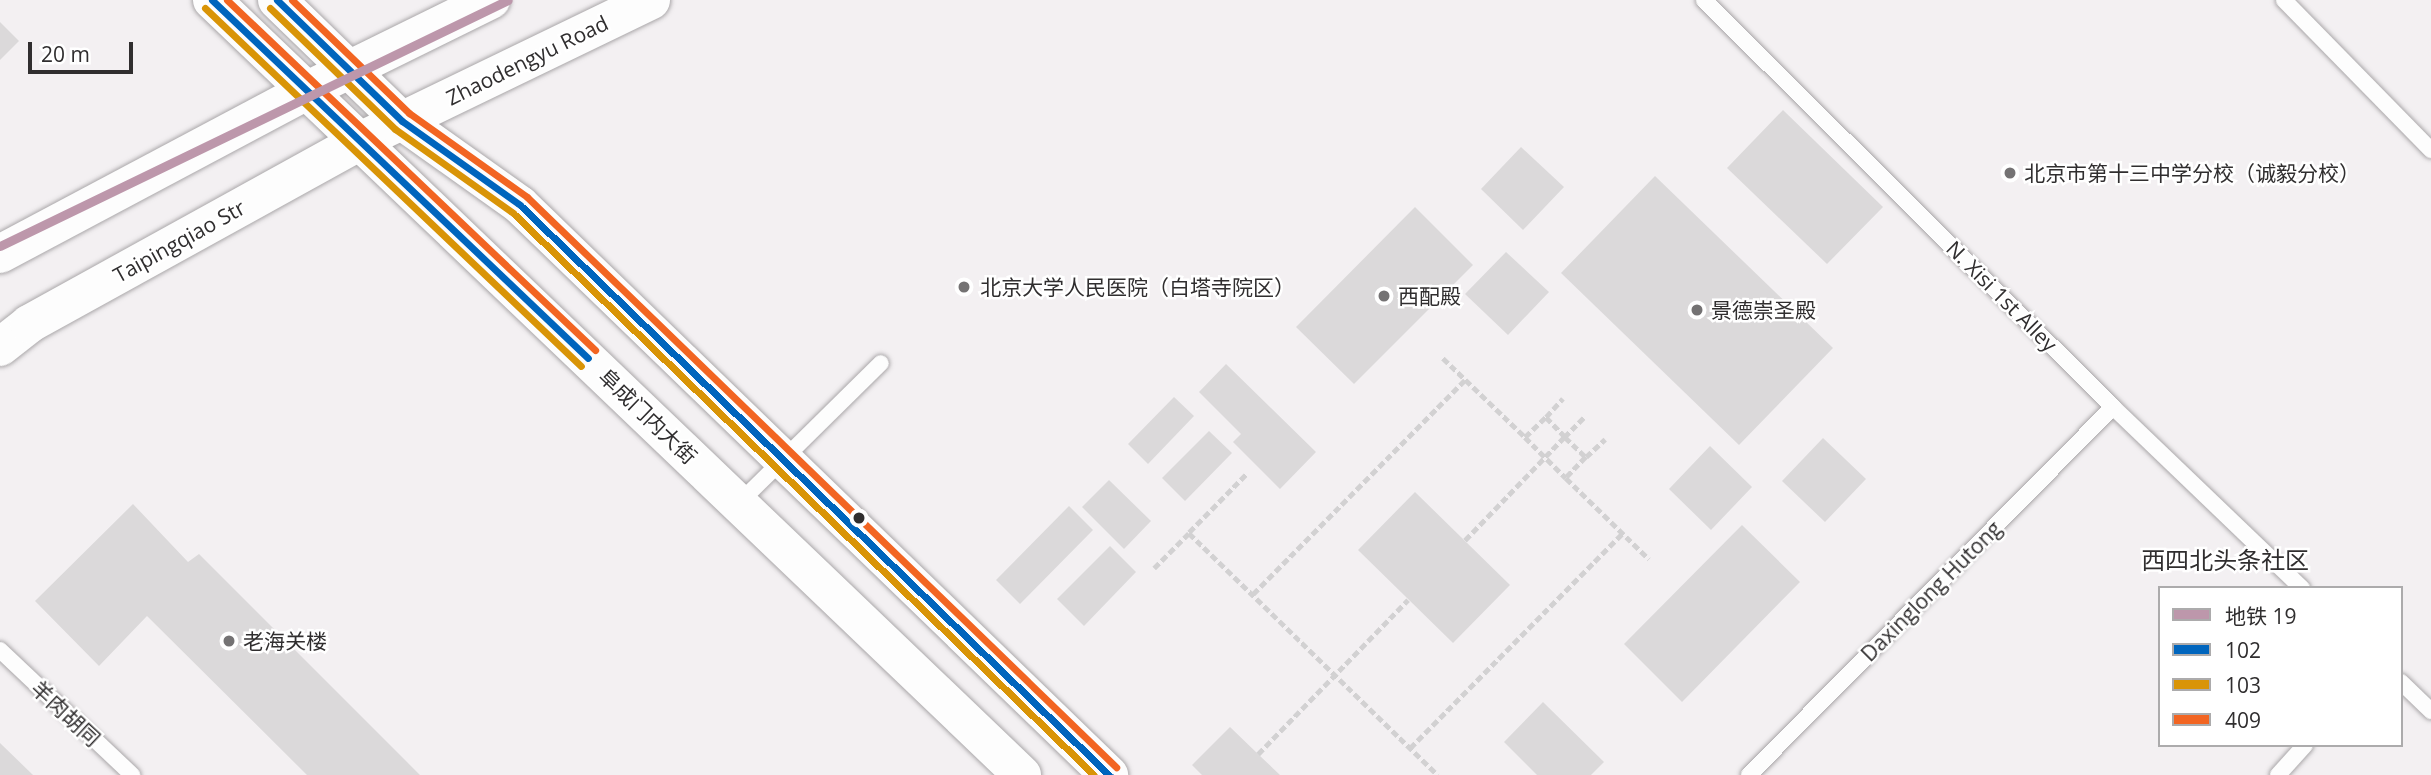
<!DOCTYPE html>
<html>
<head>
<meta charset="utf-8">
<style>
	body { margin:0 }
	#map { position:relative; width:2431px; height:775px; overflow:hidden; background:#f3f0f2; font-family:"Open Sans","Noto Sans SC",sans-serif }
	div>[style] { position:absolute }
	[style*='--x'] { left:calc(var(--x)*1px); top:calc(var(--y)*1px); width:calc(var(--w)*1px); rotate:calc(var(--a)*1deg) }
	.building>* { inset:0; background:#dbd9da }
	.path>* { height:4.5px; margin-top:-2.25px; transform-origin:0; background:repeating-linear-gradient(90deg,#d2d1d2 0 7px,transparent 0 10.5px) }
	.roads { filter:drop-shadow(0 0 2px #aaa7a9) drop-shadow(0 0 2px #aaa7a9) }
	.lane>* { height:16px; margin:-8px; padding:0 8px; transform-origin:8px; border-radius:8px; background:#fdfdfd }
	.secondary>* { height:38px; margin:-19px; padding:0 19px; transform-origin:19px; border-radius:19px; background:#fdfdfd }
	.primary>* { height:38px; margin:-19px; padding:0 19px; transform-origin:19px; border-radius:19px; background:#fdfdfd }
	.bus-1>* { height:7px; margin:-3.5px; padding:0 3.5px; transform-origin:3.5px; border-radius:3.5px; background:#0065bd }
	.bus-2>* { height:7px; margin:-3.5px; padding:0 3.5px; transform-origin:3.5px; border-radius:3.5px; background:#d99407 }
	.bus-3>* { height:7px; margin:-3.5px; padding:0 3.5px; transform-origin:3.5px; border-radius:3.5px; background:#f26522 }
	.metro-1>* { height:9px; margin:-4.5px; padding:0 4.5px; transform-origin:4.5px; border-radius:4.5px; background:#bd97ab }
	.dots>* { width:19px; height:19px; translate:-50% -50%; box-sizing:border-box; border:4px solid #fff; border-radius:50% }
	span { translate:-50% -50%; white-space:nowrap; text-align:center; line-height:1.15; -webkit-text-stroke:5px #fff; paint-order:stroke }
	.street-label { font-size:21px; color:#302e2f }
	.poi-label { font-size:21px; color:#302e2f }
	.left { translate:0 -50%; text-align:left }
	.quarter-label { font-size:24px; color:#302e2f }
	.legend { position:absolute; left:2158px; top:586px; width:245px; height:161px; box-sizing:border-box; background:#fff; border:2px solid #acabac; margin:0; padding:9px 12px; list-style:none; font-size:21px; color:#302e2f }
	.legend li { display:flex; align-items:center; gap:14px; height:35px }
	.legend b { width:35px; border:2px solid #acabac }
	.scale { position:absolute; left:28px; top:42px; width:105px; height:32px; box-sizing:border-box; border:4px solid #302e2f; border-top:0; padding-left:9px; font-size:21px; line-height:24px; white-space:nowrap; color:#302e2f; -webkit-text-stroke:5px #fff; paint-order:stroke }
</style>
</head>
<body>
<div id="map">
	<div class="building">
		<div style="clip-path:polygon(0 22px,19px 41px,0 60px)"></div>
		<div style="clip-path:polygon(1783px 110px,1883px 207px,1827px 264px,1727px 168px)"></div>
		<div style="clip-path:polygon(1521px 147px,1564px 187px,1523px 230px,1481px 189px)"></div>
		<div style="clip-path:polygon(1655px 176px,1833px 348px,1739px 445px,1561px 273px)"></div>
		<div style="clip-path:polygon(1415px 207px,1473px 265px,1354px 384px,1296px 327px)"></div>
		<div style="clip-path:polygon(1506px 252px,1549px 292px,1508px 335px,1465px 294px)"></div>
		<div style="clip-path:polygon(1226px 364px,1316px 452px,1280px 489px,1233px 442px,1241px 434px,1199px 392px)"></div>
		<div style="clip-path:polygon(1174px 397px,1194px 416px,1148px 464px,1128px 444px)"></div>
		<div style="clip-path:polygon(1209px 431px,1232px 453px,1185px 501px,1162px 478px)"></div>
		<div style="clip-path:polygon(1823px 438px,1866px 479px,1825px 522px,1782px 481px)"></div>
		<div style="clip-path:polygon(1710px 446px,1752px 487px,1711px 530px,1669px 489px)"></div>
		<div style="clip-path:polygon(1109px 480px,1151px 521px,1124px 549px,1082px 507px)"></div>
		<div style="clip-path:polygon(1415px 492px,1510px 585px,1453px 643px,1358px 550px)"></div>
		<div style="clip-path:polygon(133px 504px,188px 562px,199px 554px,420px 775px,307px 775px,147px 616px,99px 666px,35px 601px)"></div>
		<div style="clip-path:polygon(1069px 506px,1093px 530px,1020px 604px,996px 580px)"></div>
		<div style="clip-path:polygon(1742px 525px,1800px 582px,1682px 702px,1624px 644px)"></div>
		<div style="clip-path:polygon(1110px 546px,1136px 572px,1084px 626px,1057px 599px)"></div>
		<div style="clip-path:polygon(1543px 702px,1604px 762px,1591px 775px,1537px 775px,1504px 742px)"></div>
		<div style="clip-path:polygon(1230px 727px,1258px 754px,1280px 775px,1202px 775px,1192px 765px)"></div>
		<div style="clip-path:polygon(0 743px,33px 775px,0 775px)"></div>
	</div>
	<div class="path">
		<div style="--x:1443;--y:358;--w:114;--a:43.9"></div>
		<div style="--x:1525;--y:437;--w:29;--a:-44"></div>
		<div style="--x:1546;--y:417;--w:28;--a:46"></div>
		<div style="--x:1565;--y:437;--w:144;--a:133.9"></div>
		<div style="--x:1546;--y:417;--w:25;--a:-48"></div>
		<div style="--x:1584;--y:418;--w:27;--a:135"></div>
		<div style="--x:1565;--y:437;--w:29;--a:44"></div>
		<div style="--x:1586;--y:457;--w:29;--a:134"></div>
		<div style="--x:1566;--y:478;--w:116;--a:44.3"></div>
		<div style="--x:1525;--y:437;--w:58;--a:45"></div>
		<div style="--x:1586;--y:457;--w:26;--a:-43"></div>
		<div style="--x:1246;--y:475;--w:81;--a:134.5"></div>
		<div style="--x:1189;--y:533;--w:347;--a:44.2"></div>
		<div style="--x:1154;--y:568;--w:49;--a:-45"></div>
		<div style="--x:1253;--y:594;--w:301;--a:-45.3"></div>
		<div style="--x:1410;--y:748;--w:303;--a:-45.3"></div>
		<div style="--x:1258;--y:754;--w:215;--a:-45.8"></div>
	</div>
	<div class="roads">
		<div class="lane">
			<div style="--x:1704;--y:0;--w:577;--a:44.86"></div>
			<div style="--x:2113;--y:407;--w:262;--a:43.8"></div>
			<div style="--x:2284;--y:0;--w:210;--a:45.6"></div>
			<div style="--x:739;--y:503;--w:199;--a:-44.6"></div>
			<div style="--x:0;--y:650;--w:182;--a:43.4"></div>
			<div style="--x:2401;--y:682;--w:42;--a:44"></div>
			<div style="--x:1749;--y:775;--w:518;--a:-45.31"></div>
			<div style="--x:2278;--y:775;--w:40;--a:-48"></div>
		</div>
		<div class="secondary">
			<div style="--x:0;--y:254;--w:349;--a:-28"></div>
			<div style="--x:308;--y:90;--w:204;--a:-26.2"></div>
			<div style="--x:0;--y:347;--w:37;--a:-38"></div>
			<div style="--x:29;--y:324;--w:380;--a:-28.9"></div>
			<div style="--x:362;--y:140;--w:321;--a:-25.8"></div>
		</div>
		<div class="primary">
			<div style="--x:212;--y:0;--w:1121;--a:43.73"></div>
			<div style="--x:277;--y:0;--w:174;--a:44.1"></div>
			<div style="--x:402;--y:121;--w:145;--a:35.4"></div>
			<div style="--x:520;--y:205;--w:820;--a:44.06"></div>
		</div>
	</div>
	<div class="bus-1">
		<div style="--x:212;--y:0;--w:519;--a:43.6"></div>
		<div style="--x:277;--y:0;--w:174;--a:44.1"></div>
		<div style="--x:402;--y:121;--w:145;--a:35.4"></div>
		<div style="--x:520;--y:205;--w:820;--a:44.06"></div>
	</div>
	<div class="bus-2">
		<div style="--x:205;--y:8;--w:519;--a:43.6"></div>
		<div style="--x:270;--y:8;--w:174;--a:44.1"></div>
		<div style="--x:395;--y:129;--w:145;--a:35.4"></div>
		<div style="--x:513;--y:213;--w:808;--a:44.05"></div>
	</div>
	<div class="bus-3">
		<div style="--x:227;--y:0;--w:508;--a:43.56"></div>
		<div style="--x:292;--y:0;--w:163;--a:44"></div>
		<div style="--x:409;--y:113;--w:145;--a:35.4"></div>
		<div style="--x:527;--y:197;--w:820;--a:44.06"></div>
	</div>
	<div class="metro-1">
		<div style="--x:0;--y:246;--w:564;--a:-25.84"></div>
	</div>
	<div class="dots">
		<div style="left:2010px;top:173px;background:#747273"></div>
		<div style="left:964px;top:287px;background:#747273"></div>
		<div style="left:1384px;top:296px;background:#747273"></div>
		<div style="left:1697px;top:310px;background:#747273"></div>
		<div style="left:859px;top:518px;background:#302e2f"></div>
		<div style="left:229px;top:641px;background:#747273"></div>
	</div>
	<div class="street-label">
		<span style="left:527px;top:60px;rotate:-26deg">Zhaodengyu Road</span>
		<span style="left:179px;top:241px;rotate:-29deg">Taipingqiao Str</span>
		<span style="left:2002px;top:296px;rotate:45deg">N. Xisi 1st Alley</span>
		<span style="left:648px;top:416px;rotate:44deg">阜成门内大街</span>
		<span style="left:1931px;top:591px;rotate:-45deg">Daxinglong Hutong</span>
		<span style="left:66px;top:713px;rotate:43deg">羊肉胡同</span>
	</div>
	<div class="poi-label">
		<span class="left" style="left:2024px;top:173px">北京市第十三中学分校（诚毅分校）</span>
		<span class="left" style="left:980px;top:287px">北京大学人民医院（白塔寺院区）</span>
		<span class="left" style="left:1398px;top:296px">西配殿</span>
		<span class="left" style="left:1711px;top:310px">景德崇圣殿</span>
		<span class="left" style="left:243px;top:641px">老海关楼</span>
	</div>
	<div class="quarter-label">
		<span style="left:2225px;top:560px">西四北头条社区</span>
	</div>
	<ul class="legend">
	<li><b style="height:9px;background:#bd97ab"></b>地铁 19</li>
	<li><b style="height:9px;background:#0065bd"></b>102</li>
	<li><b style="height:9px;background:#d99407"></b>103</li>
	<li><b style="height:9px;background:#f26522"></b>409</li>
	</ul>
	<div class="scale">20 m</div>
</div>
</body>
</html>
